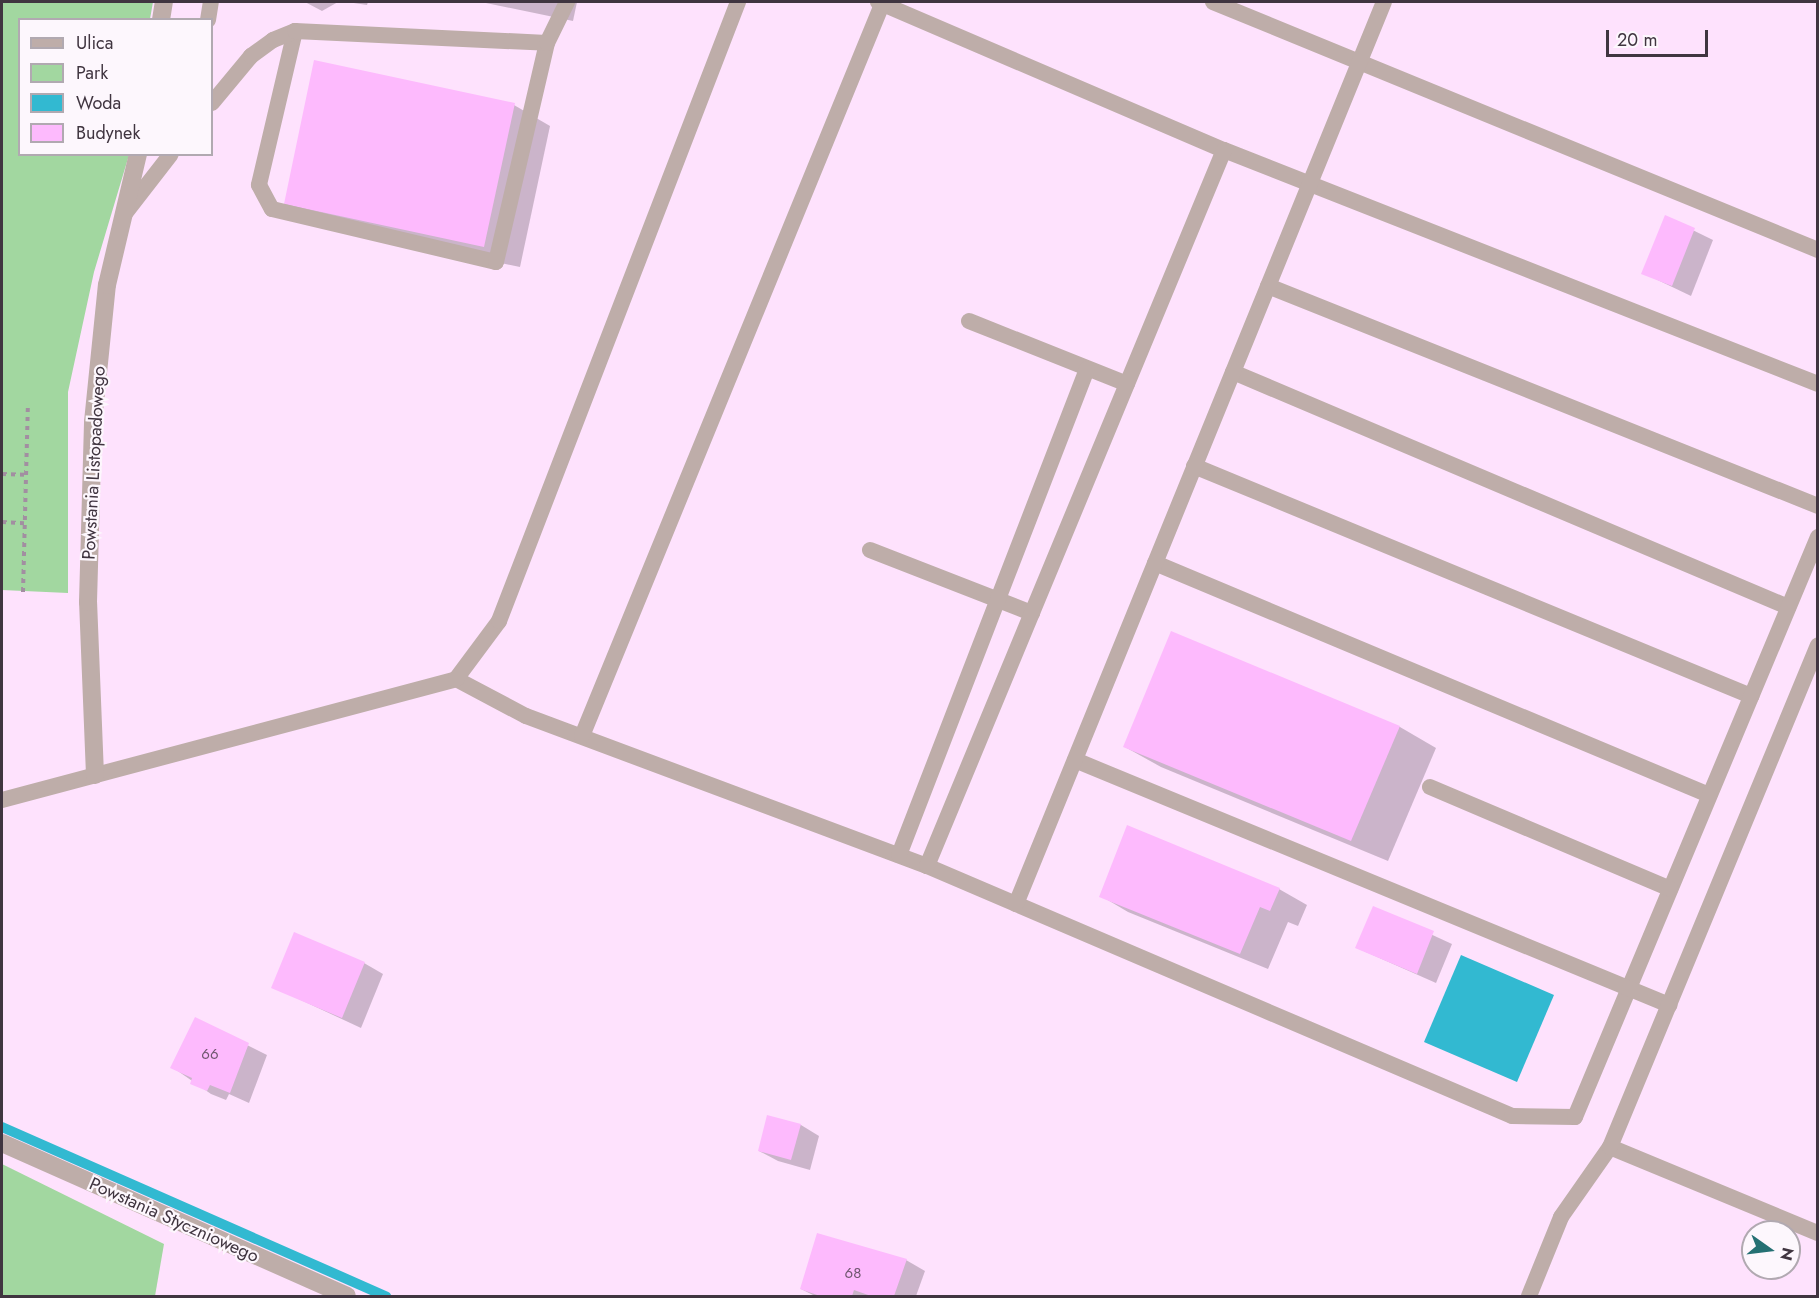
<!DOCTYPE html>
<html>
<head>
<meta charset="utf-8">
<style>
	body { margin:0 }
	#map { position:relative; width:1819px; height:1298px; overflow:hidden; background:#fee2fd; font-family:Jost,sans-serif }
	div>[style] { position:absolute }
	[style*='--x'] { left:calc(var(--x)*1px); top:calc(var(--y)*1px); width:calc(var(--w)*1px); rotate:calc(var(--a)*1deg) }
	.green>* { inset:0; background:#a2d7a0 }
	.water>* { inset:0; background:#32b9d1 }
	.shadow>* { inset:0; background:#0003 }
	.stream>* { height:10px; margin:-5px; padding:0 5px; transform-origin:5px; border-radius:5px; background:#32b9d1 }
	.building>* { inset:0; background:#fdbafd }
	.path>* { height:4px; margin-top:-2px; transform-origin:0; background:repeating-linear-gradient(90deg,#a28ea1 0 4.5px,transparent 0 9px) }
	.lane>* { height:16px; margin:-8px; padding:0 8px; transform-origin:8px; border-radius:8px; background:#beada9 }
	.street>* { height:18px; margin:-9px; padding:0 9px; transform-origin:9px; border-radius:9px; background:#beada9 }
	span { translate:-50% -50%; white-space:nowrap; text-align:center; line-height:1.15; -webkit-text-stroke:4.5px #fdf7fd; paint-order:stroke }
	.number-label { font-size:15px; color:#6f566f }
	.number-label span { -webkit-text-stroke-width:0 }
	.street-label { font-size:18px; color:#403540 }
	.frame { position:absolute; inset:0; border:3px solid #403540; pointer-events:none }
	.legend { position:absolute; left:18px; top:18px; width:195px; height:138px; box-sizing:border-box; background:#fdf7fd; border:2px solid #b1a9b1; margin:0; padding:8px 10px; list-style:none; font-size:18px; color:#403540 }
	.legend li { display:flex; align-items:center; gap:12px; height:30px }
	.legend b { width:30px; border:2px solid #b1a9b1 }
	.north { position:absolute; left:1741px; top:1220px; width:60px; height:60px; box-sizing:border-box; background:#fdf7fd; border:2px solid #b1a9b1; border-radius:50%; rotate:104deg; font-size:16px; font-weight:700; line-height:24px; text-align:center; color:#403540 }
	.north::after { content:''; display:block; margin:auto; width:21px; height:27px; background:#257073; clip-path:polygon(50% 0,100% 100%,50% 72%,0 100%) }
	.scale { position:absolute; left:1606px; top:30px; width:102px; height:27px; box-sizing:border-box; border:3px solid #403540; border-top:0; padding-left:8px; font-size:18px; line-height:21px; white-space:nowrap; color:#403540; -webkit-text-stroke:4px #fdf7fd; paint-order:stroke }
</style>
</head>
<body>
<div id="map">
	<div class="green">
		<div style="clip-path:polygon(2px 2px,153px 2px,150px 19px,20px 20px,20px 154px,129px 155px,94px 272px,68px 392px,68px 593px,2px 590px)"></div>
		<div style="clip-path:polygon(2px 1164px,164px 1244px,155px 1296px,2px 1296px)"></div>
	</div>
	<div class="water">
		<div style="clip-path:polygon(1461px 955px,1554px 995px,1517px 1082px,1424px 1042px)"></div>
	</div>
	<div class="shadow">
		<div style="clip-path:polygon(305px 2px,338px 2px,322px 11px)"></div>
		<div style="clip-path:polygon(347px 2px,368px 2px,367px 5px)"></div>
		<div style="clip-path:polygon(481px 2px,577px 2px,573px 21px)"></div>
		<div style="clip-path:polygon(514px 105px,550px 126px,520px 267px,322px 225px,285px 204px)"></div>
		<div style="clip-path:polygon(1666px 217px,1713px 240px,1691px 296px,1643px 273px)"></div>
		<div style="clip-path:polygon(1172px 633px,1400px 727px,1436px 748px,1388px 861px,1161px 767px,1125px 747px)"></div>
		<div style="clip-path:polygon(1279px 889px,1307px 905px,1298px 926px,1288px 922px,1268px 969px,1128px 912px,1101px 896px)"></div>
		<div style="clip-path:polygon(1374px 908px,1452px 944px,1436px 983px,1357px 948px)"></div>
		<div style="clip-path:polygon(364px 963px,383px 974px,361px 1028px,273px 987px)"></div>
		<div style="clip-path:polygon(195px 1019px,267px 1055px,249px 1103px,229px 1094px,226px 1100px,211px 1094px,172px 1067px)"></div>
		<div style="clip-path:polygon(769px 1117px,801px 1125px,819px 1136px,810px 1170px,778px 1161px,759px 1151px)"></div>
		<div style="clip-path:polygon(906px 1260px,925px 1271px,916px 1296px,815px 1296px,801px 1289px)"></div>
	</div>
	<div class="stream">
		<div style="--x:2;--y:1127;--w:420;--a:23.8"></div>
	</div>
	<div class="building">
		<div style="clip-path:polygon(314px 60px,515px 103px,484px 247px,284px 204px)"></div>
		<div style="clip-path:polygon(1665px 215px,1695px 228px,1672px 286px,1641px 274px)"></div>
		<div style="clip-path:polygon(1171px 631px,1400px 726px,1351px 841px,1123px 747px)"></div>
		<div style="clip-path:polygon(1127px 825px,1280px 888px,1270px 911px,1260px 907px,1240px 954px,1099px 897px)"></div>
		<div style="clip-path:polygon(1373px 906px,1434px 931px,1417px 974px,1355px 948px)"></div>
		<div style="clip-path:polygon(294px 932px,365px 962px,342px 1018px,271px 988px)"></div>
		<div style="clip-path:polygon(195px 1017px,249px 1043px,230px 1093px,210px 1085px,207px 1091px,190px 1084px,192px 1078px,170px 1068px)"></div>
		<div style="clip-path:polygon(767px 1115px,801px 1124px,791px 1160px,758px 1151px)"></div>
		<div style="clip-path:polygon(817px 1233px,907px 1259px,894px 1296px,871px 1296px,854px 1290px,852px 1296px,820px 1296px,800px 1289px)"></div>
	</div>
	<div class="path">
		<div style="--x:2;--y:474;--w:23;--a:2"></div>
		<div style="--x:2;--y:522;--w:22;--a:3"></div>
		<div style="--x:23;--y:592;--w:186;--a:-88.5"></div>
	</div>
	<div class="lane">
		<div style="--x:878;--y:2;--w:376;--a:23.2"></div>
		<div style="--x:1224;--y:150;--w:638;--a:21.5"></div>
		<div style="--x:1213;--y:2;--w:654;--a:22.29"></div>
		<div style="--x:208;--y:20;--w:18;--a:-81"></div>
		<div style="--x:295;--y:31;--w:158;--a:103.2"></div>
		<div style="--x:259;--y:185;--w:27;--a:62"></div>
		<div style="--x:272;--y:209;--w:230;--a:13.3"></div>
		<div style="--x:496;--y:262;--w:225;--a:-76.9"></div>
		<div style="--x:212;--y:103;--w:61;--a:-50.3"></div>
		<div style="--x:251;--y:56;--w:27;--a:-36"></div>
		<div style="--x:273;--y:40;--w:24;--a:-22"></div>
		<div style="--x:295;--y:31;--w:252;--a:2.7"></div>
		<div style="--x:547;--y:43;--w:46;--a:-64"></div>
		<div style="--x:126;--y:212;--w:73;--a:-52.2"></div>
		<div style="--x:1268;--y:286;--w:592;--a:21.8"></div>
		<div style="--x:969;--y:321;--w:170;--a:21.7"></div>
		<div style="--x:1233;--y:372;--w:603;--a:22.95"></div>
		<div style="--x:1194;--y:466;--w:603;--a:22.44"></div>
		<div style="--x:870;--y:550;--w:174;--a:21.3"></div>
		<div style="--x:1155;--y:563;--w:601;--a:22.72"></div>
		<div style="--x:456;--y:679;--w:79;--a:27.9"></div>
		<div style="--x:526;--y:716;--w:428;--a:20.5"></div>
		<div style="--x:927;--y:866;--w:636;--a:23.14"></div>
		<div style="--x:1512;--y:1116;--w:63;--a:0.9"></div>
		<div style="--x:1575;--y:1117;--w:629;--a:-67.27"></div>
		<div style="--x:582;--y:736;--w:793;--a:-67.7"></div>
		<div style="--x:1075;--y:760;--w:643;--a:22.41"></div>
		<div style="--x:1430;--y:787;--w:261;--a:23"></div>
		<div style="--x:2;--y:800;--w:470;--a:-14.9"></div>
		<div style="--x:456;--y:679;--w:72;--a:-53.4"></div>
		<div style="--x:499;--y:621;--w:664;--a:-68.89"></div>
		<div style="--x:899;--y:855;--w:521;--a:-68.85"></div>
		<div style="--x:927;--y:866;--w:775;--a:-67.47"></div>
		<div style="--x:1016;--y:904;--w:974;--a:-67.81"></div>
		<div style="--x:1610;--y:1147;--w:225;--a:22.5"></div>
		<div style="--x:1529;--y:1296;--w:85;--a:-67.9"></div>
		<div style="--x:1561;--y:1217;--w:85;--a:-55"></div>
		<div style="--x:1610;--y:1147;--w:543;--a:-67.49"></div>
	</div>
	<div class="street">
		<div style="--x:161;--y:20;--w:18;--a:-81"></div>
		<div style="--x:95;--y:775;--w:173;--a:-92.3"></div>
		<div style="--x:88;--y:602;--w:180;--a:-88.4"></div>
		<div style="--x:93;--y:422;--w:138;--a:-84.2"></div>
		<div style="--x:107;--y:285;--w:135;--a:-76.7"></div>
		<div style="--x:2;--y:1143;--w:377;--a:23.9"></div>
	</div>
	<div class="number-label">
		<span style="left:210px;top:1055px">66</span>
		<span style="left:853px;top:1274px">68</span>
	</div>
	<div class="street-label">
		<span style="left:94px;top:463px;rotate:-87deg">Powstania Listopadowego</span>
		<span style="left:174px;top:1220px;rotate:24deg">Powstania Styczniowego</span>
	</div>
	<div class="frame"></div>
	<ul class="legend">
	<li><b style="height:8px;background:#beada9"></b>Ulica</li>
	<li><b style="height:16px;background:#a2d7a0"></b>Park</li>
	<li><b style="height:16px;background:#32b9d1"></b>Woda</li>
	<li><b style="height:16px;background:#fdbafd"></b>Budynek</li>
	</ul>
	<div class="north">N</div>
	<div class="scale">20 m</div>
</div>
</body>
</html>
